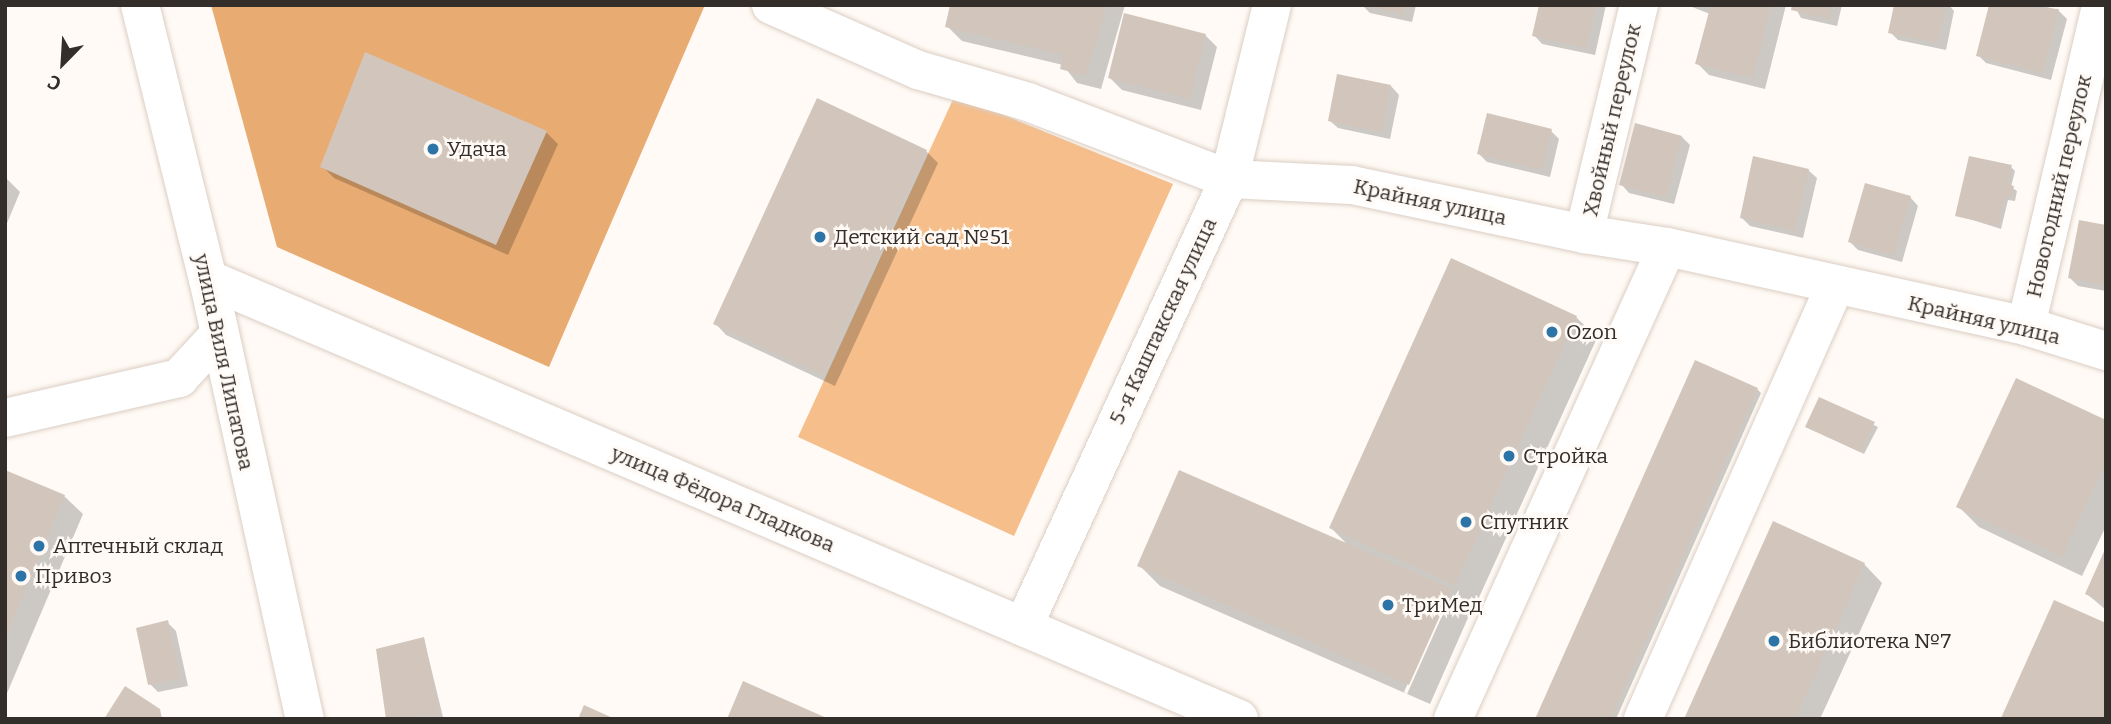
<!DOCTYPE html>
<html>
<head>
<meta charset="utf-8">
<style>
	body { margin:0 }
	#map { position:relative; width:2111px; height:724px; overflow:hidden; background:#fffaf5; font-family:Bitter,serif }
	div>[style] { position:absolute }
	[style*='--x'] { left:calc(var(--x)*1px); top:calc(var(--y)*1px); width:calc(var(--w)*1px); rotate:calc(var(--a)*1deg) }
	.green>* { inset:0; background:#f5be8b }
	.forest>* { inset:0; background:#e8ab72 }
	.shadow>* { inset:0; background:#0003 }
	.building>* { inset:0; background:#d2c6bc }
	.roads { filter:drop-shadow(0 0 2px #dbcec4) drop-shadow(0 0 2px #dbcec4) }
	.minor>* { height:38px; margin:-19px; padding:0 19px; transform-origin:19px; border-radius:19px; background:#fff }
	.dots>* { width:19px; height:19px; translate:-50% -50%; box-sizing:border-box; border:4px solid #fffaf5; border-radius:50% }
	span { translate:-50% -50%; white-space:nowrap; text-align:center; line-height:1.15; -webkit-text-stroke:5px #fffaf5; paint-order:stroke }
	.street-label { font-size:21px; color:#332e2a }
	.poi-label { font-size:21px; color:#332e2a }
	.left { translate:0 -50%; text-align:left }
	.frame { position:absolute; inset:0; border:7px solid #332e2a; pointer-events:none }
	.north { position:absolute; left:28px; top:28px; width:70px; height:70px; -webkit-text-stroke:5px #fffaf5; paint-order:stroke; rotate:204deg; font-size:19px; font-weight:700; line-height:28px; text-align:center; color:#332e2a }
	.north::after { content:''; display:block; margin:auto; width:24px; height:32px; background:#332e2a; clip-path:polygon(50% 0,100% 100%,50% 72%,0 100%) }
</style>
</head>
<body>
<div id="map">
	<div class="green">
		<div style="clip-path:polygon(955px 95px,1173px 184px,1014px 536px,798px 437px)"></div>
	</div>
	<div class="forest">
		<div style="clip-path:polygon(211px 5px,705px 5px,549px 367px,277px 247px)"></div>
	</div>
	<div class="shadow">
		<div style="clip-path:polygon(948px 5px,1125px 5px,1101px 89px,1077px 83px,1063px 65px,962px 41px,947px 26px,952px 6px)"></div>
		<div style="clip-path:polygon(1362px 5px,1416px 5px,1412px 22px,1370px 13px)"></div>
		<div style="clip-path:polygon(1541px 5px,1606px 5px,1595px 55px,1542px 44px,1534px 35px)"></div>
		<div style="clip-path:polygon(1687px 5px,1786px 5px,1765px 89px,1709px 75px,1697px 63px,1710px 14px)"></div>
		<div style="clip-path:polygon(1794px 5px,1842px 5px,1837px 26px,1801px 18px)"></div>
		<div style="clip-path:polygon(1895px 5px,1949px 5px,1954px 11px,1946px 50px,1898px 40px,1890px 32px)"></div>
		<div style="clip-path:polygon(1991px 5px,2039px 5px,2058px 10px,2067px 19px,2051px 80px,1986px 63px,1978px 55px)"></div>
		<div style="clip-path:polygon(1205px 35px,1217px 47px,1201px 110px,1122px 90px,1110px 78px)"></div>
		<div style="clip-path:polygon(1391px 86px,1399px 95px,1390px 139px,1338px 128px,1329px 120px)"></div>
		<div style="clip-path:polygon(818px 101px,926px 151px,938px 163px,835px 386px,726px 335px,715px 323px)"></div>
		<div style="clip-path:polygon(1551px 131px,1559px 139px,1550px 177px,1487px 162px,1479px 154px)"></div>
		<div style="clip-path:polygon(546px 132px,558px 144px,508px 255px,334px 178px,322px 166px)"></div>
		<div style="clip-path:polygon(1682px 137px,1690px 145px,1674px 204px,1629px 193px,1621px 184px)"></div>
		<div style="clip-path:polygon(2011px 167px,2015px 171px,2011px 187px,2017px 191px,2015px 201px,2008px 200px,2001px 229px,1957px 215px)"></div>
		<div style="clip-path:polygon(1808px 170px,1817px 178px,1803px 238px,1750px 226px,1742px 218px)"></div>
		<div style="clip-path:polygon(5px 177px,20px 192px,5px 228px)"></div>
		<div style="clip-path:polygon(1910px 197px,1918px 206px,1902px 262px,1858px 250px,1850px 242px)"></div>
		<div style="clip-path:polygon(2106px 227px,2106px 291px,2078px 286px,2070px 278px)"></div>
		<div style="clip-path:polygon(evenodd,1576px 317px,1597px 338px,1476px 604px,1456px 596px,1471px 611px,1430px 704px,1160px 586px,1139px 565px,1349px 546px,1331px 528px,1576px 317px,1446px 598px,1450px 598px,1407px 694px,1404px 692px,1446px 598px)"></div>
		<div style="clip-path:polygon(1757px 389px,1761px 393px,1616px 719px,1537px 719px)"></div>
		<div style="clip-path:polygon(1820px 399px,1878px 427px,1864px 454px,1807px 427px)"></div>
		<div style="clip-path:polygon(2106px 421px,2106px 526px,2082px 576px,1979px 527px,1959px 507px)"></div>
		<div style="clip-path:polygon(5px 471px,64px 496px,83px 514px,5px 698px)"></div>
		<div style="clip-path:polygon(2106px 552px,2106px 610px,2087px 594px)"></div>
		<div style="clip-path:polygon(1864px 564px,1882px 583px,1820px 719px,1686px 719px)"></div>
		<div style="clip-path:polygon(167px 622px,176px 631px,188px 686px,158px 692px,150px 684px)"></div>
		<div style="clip-path:polygon(424px 639px,443px 717px,387px 719px)"></div>
		<div style="clip-path:polygon(2003px 717px,2106px 719px,2005px 719px)"></div>
	</div>
	<div class="building">
		<div style="clip-path:polygon(950px 5px,1107px 5px,1086px 76px,1060px 69px,1063px 55px,945px 27px)"></div>
		<div style="clip-path:polygon(1364px 5px,1406px 5px,1404px 15px)"></div>
		<div style="clip-path:polygon(1539px 5px,1596px 5px,1587px 48px,1532px 36px)"></div>
		<div style="clip-path:polygon(1702px 5px,1771px 5px,1753px 78px,1695px 64px,1710px 8px)"></div>
		<div style="clip-path:polygon(1792px 5px,1832px 5px,1829px 19px,1791px 10px)"></div>
		<div style="clip-path:polygon(1894px 5px,1946px 5px,1938px 43px,1888px 33px)"></div>
		<div style="clip-path:polygon(1989px 5px,2059px 9px,2043px 73px,1976px 56px)"></div>
		<div style="clip-path:polygon(1124px 13px,1206px 34px,1190px 99px,1108px 78px)"></div>
		<div style="clip-path:polygon(365px 52px,547px 131px,496px 245px,320px 167px)"></div>
		<div style="clip-path:polygon(1337px 74px,1391px 85px,1382px 132px,1328px 121px)"></div>
		<div style="clip-path:polygon(817px 98px,927px 150px,823px 375px,713px 324px)"></div>
		<div style="clip-path:polygon(1487px 113px,1552px 129px,1542px 170px,1477px 154px)"></div>
		<div style="clip-path:polygon(1635px 123px,1682px 136px,1666px 197px,1619px 185px)"></div>
		<div style="clip-path:polygon(1753px 156px,1809px 169px,1795px 231px,1740px 218px)"></div>
		<div style="clip-path:polygon(1969px 156px,2012px 165px,2007px 184px,2014px 186px,2011px 198px,2004px 197px,1998px 226px,1955px 216px)"></div>
		<div style="clip-path:polygon(1865px 183px,1911px 196px,1894px 255px,1848px 242px)"></div>
		<div style="clip-path:polygon(2079px 220px,2106px 225px,2106px 285px,2068px 278px)"></div>
		<div style="clip-path:polygon(1451px 258px,1577px 316px,1455px 585px,1329px 528px)"></div>
		<div style="clip-path:polygon(1695px 360px,1758px 388px,1610px 719px,1535px 719px)"></div>
		<div style="clip-path:polygon(2016px 378px,2106px 420px,2106px 461px,2062px 557px,1956px 507px)"></div>
		<div style="clip-path:polygon(1819px 397px,1875px 422px,1860px 452px,1805px 427px)"></div>
		<div style="clip-path:polygon(5px 470px,65px 495px,5px 638px)"></div>
		<div style="clip-path:polygon(1179px 470px,1452px 589px,1409px 685px,1137px 566px)"></div>
		<div style="clip-path:polygon(1773px 521px,1865px 563px,1795px 719px,1684px 719px)"></div>
		<div style="clip-path:polygon(2106px 547px,2106px 604px,2085px 594px)"></div>
		<div style="clip-path:polygon(2054px 600px,2106px 623px,2106px 719px,2001px 718px)"></div>
		<div style="clip-path:polygon(168px 620px,180px 678px,148px 685px,136px 628px)"></div>
		<div style="clip-path:polygon(424px 637px,440px 714px,386px 719px,376px 649px)"></div>
		<div style="clip-path:polygon(743px 681px,829px 719px,727px 719px)"></div>
		<div style="clip-path:polygon(125px 686px,160px 709px,162px 719px,104px 719px)"></div>
		<div style="clip-path:polygon(584px 705px,615px 719px,578px 719px)"></div>
	</div>
	<div class="roads">
		<div class="minor">
			<div style="--x:140;--y:5;--w:282;--a:76.1"></div>
			<div style="--x:208;--y:279;--w:451;--a:77.6"></div>
			<div style="--x:771;--y:5;--w:161;--a:23.9"></div>
			<div style="--x:918;--y:70;--w:115;--a:16.2"></div>
			<div style="--x:1028;--y:102;--w:215;--a:21"></div>
			<div style="--x:1229;--y:179;--w:123;--a:2.8"></div>
			<div style="--x:1352;--y:185;--w:237;--a:11.9"></div>
			<div style="--x:1584;--y:234;--w:84;--a:8.9"></div>
			<div style="--x:1667;--y:247;--w:368;--a:12.4"></div>
			<div style="--x:2026;--y:326;--w:84;--a:17.4"></div>
			<div style="--x:1584;--y:234;--w:236;--a:-76.5"></div>
			<div style="--x:208;--y:279;--w:1121;--a:23.11"></div>
			<div style="--x:2026;--y:326;--w:330;--a:-76.8"></div>
			<div style="--x:5;--y:418;--w:179;--a:-12.9"></div>
			<div style="--x:179;--y:378;--w:56;--a:-47.2"></div>
			<div style="--x:1023;--y:627;--w:493;--a:-65.3"></div>
			<div style="--x:1229;--y:179;--w:179;--a:-76.1"></div>
			<div style="--x:1453;--y:719;--w:518;--a:-65.61"></div>
			<div style="--x:1643;--y:719;--w:472;--a:-66.1"></div>
		</div>
	</div>
	<div class="dots">
		<div style="left:433px;top:149px;background:#2c74a8"></div>
		<div style="left:820px;top:237px;background:#2c74a8"></div>
		<div style="left:1552px;top:332px;background:#2c74a8"></div>
		<div style="left:1509px;top:456px;background:#2c74a8"></div>
		<div style="left:1466px;top:522px;background:#2c74a8"></div>
		<div style="left:39px;top:546px;background:#2c74a8"></div>
		<div style="left:21px;top:576px;background:#2c74a8"></div>
		<div style="left:1388px;top:605px;background:#2c74a8"></div>
		<div style="left:1774px;top:641px;background:#2c74a8"></div>
	</div>
	<div class="street-label">
		<span style="left:1612px;top:120px;rotate:-77deg">Хвойный переулок</span>
		<span style="left:2059px;top:186px;rotate:-77deg">Новогодний переулок</span>
		<span style="left:1430px;top:202px;rotate:12deg">Крайняя улица</span>
		<span style="left:1984px;top:320px;rotate:13deg">Крайняя улица</span>
		<span style="left:1163px;top:321px;rotate:-65deg">5-я Каштакская улица</span>
		<span style="left:224px;top:362px;rotate:78deg">улица Виля Липатова</span>
		<span style="left:723px;top:499px;rotate:23deg">улица Фёдора Гладкова</span>
	</div>
	<div class="poi-label">
		<span class="left" style="left:447px;top:149px">Удача</span>
		<span class="left" style="left:834px;top:237px">Детский сад №51</span>
		<span class="left" style="left:1566px;top:332px">Ozon</span>
		<span class="left" style="left:1523px;top:456px">Стройка</span>
		<span class="left" style="left:1480px;top:522px">Спутник</span>
		<span class="left" style="left:53px;top:546px">Аптечный склад</span>
		<span class="left" style="left:35px;top:576px">Привоз</span>
		<span class="left" style="left:1402px;top:605px">ТриМед</span>
		<span class="left" style="left:1788px;top:641px">Библиотека №7</span>
	</div>
	<div class="frame"></div>
	<div class="north">С</div>
</div>
</body>
</html>
